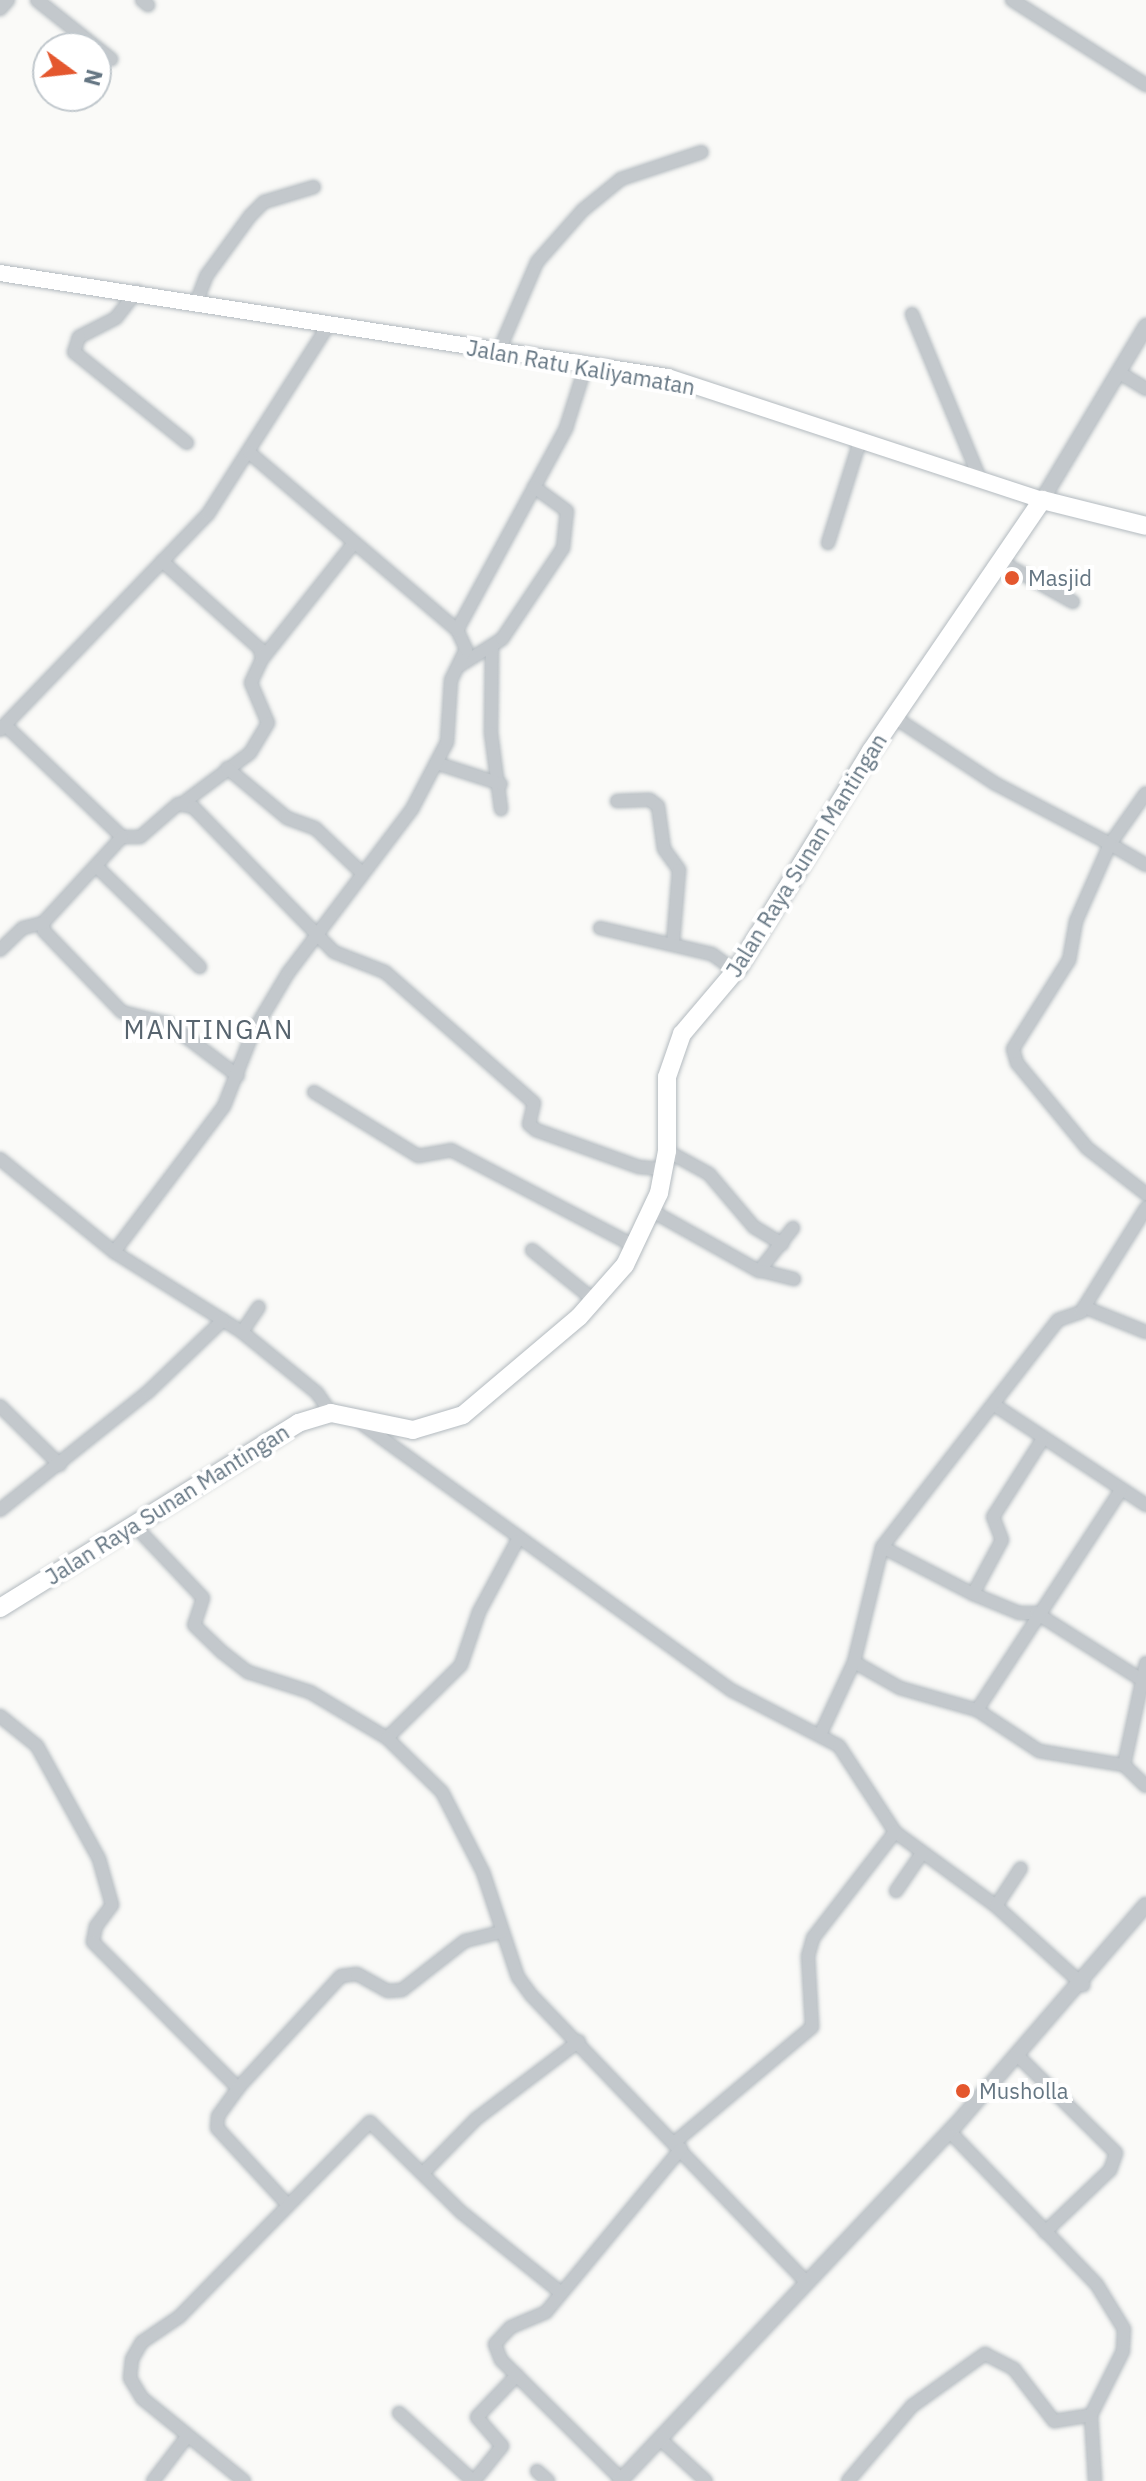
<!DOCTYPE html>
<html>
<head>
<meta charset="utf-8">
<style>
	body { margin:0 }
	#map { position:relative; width:1146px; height:2481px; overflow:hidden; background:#fafaf8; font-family:"IBM Plex Sans",sans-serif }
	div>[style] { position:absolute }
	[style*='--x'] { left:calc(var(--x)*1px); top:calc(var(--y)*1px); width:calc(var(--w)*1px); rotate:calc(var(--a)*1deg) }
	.roads { filter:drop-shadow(0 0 2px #b3babf) drop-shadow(0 0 2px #b3babf) }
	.minor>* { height:12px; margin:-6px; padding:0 6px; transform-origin:6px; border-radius:6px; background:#c3c8cc }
	.tertiary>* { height:14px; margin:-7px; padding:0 7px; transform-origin:7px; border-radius:7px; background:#c3c8cc }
	.secondary>* { height:16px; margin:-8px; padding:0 8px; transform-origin:8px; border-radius:8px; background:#fff }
	.primary>* { height:18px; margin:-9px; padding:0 9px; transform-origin:9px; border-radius:9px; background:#fff }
	.dots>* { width:22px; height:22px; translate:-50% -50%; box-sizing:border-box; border:4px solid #fff; border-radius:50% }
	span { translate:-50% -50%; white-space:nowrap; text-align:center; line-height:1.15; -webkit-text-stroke:8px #fff; paint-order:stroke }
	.street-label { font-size:22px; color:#657683 }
	.poi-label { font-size:22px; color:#657683 }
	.left { translate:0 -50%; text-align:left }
	.quarter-label { font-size:26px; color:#57646e; letter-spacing:2px }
	.north { position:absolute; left:32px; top:32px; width:80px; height:80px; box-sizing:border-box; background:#fff; border:2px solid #c1c8cd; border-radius:50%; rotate:105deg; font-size:22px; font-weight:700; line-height:32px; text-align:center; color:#657683 }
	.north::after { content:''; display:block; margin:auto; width:28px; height:36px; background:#e4572e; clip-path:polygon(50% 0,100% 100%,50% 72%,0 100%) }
</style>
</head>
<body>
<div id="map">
	<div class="roads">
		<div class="minor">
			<div style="--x:37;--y:0;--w:95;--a:38.6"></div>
			<div style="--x:142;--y:0;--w:8;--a:40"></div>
			<div style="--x:1012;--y:0;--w:159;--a:32.4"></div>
			<div style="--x:0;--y:9;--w:12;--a:-48"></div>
			<div style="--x:137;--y:291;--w:34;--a:128"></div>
			<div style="--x:116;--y:318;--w:42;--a:152.8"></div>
			<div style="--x:79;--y:337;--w:16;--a:108"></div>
			<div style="--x:74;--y:352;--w:145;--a:38.8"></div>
			<div style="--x:196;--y:303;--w:30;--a:-69"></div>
			<div style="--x:207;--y:275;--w:73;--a:-53.9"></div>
			<div style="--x:250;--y:216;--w:20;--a:-45"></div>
			<div style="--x:264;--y:202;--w:52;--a:-16.7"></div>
			<div style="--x:912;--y:314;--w:181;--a:67.6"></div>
			<div style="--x:498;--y:353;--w:99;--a:-66.8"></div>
			<div style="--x:537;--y:262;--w:69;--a:-48.5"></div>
			<div style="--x:583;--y:210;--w:49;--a:-39.2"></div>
			<div style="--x:621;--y:179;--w:85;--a:-18.4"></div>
			<div style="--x:1118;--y:372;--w:33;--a:31"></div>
			<div style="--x:828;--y:543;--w:110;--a:-72.6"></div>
			<div style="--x:162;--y:561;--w:132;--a:41.9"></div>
			<div style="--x:260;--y:649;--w:10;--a:79"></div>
			<div style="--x:262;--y:659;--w:26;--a:115"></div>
			<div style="--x:251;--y:683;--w:43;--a:67"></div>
			<div style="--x:268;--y:723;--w:35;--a:121"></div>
			<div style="--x:250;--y:753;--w:84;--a:143.3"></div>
			<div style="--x:1003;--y:563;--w:80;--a:29.1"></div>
			<div style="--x:457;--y:630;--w:230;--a:-61.6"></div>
			<div style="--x:566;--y:428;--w:66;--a:-72.4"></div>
			<div style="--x:492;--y:648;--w:85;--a:90.7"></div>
			<div style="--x:491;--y:733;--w:77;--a:82.5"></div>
			<div style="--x:262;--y:659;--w:147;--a:-51.6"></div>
			<div style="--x:459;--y:666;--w:51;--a:-32.1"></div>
			<div style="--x:502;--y:639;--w:110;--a:-56.2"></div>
			<div style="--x:563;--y:548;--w:37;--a:-84"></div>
			<div style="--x:567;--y:511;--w:41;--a:-144"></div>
			<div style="--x:894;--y:717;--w:120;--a:33.4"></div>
			<div style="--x:994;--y:783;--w:131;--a:27.7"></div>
			<div style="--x:1110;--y:844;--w:62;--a:-54.8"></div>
			<div style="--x:5;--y:725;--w:162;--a:43.7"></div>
			<div style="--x:122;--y:837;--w:18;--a:0"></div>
			<div style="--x:140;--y:837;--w:50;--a:-41"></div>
			<div style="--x:178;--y:804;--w:15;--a:11"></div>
			<div style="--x:193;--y:807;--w:202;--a:45.8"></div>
			<div style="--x:334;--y:952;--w:55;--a:21.4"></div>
			<div style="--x:385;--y:972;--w:198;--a:41.3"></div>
			<div style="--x:534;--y:1103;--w:22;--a:103"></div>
			<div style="--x:529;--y:1124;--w:9;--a:41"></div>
			<div style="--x:536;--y:1130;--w:109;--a:19.8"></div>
			<div style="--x:639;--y:1167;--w:25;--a:5"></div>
			<div style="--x:0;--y:730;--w:300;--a:-46.1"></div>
			<div style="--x:208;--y:514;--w:225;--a:-57.5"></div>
			<div style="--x:436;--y:763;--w:68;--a:17.9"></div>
			<div style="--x:227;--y:768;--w:78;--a:39.8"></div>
			<div style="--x:287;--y:818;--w:30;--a:20"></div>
			<div style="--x:315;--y:828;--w:66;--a:43.8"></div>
			<div style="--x:617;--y:801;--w:33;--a:-2"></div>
			<div style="--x:650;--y:800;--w:10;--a:37"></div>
			<div style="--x:658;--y:806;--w:43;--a:82.1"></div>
			<div style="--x:664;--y:849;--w:26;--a:54"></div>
			<div style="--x:679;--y:870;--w:73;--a:94.7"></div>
			<div style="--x:122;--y:837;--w:117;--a:132.6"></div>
			<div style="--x:43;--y:923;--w:8;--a:83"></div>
			<div style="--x:44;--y:931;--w:112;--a:46.1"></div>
			<div style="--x:122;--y:1012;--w:49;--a:14.3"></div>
			<div style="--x:169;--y:1024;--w:86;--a:37"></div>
			<div style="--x:1146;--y:865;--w:42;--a:-149.7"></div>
			<div style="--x:1110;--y:844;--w:84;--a:113.8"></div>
			<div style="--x:1076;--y:921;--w:40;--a:100"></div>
			<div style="--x:1069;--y:960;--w:105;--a:122.2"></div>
			<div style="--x:1013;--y:1049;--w:15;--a:74"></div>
			<div style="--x:1017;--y:1063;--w:110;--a:50.5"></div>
			<div style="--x:1087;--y:1148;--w:75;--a:37.9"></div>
			<div style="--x:96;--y:866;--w:145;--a:44.2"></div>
			<div style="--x:600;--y:928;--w:115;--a:13.1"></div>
			<div style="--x:712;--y:954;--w:29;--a:36"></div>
			<div style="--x:0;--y:950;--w:32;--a:-44"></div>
			<div style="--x:23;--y:928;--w:21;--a:-14"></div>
			<div style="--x:314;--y:1092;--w:122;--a:31.6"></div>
			<div style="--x:418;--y:1156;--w:34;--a:-10"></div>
			<div style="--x:451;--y:1150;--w:208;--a:27.6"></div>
			<div style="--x:667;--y:1151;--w:48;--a:28.7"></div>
			<div style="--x:709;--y:1174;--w:70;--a:49.7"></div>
			<div style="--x:754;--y:1227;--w:33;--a:31"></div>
			<div style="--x:0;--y:1159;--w:147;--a:39.2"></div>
			<div style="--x:114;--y:1252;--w:151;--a:32"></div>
			<div style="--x:242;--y:1332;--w:97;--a:39.1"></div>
			<div style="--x:317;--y:1393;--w:24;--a:55"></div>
			<div style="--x:652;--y:1211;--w:123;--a:29.3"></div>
			<div style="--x:759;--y:1271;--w:55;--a:-51.7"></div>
			<div style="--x:532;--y:1250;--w:80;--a:38.9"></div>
			<div style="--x:114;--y:1252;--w:183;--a:-53"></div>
			<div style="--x:224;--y:1106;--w:79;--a:-68.6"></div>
			<div style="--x:253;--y:1032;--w:69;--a:-59.3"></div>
			<div style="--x:288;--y:973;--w:206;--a:-52.9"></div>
			<div style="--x:412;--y:809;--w:76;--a:-62.4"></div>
			<div style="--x:447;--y:742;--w:62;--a:-86.3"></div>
			<div style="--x:451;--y:680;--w:34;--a:-64"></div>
			<div style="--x:466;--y:649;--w:21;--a:-115"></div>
			<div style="--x:457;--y:630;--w:271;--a:-139.5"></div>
			<div style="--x:762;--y:1271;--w:33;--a:14"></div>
			<div style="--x:1084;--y:1307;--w:67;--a:22"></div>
			<div style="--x:242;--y:1332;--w:30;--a:-56"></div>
			<div style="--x:0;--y:1406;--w:84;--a:44.5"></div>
			<div style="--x:996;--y:1406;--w:180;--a:33.4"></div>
			<div style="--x:358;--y:1421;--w:462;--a:35.8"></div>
			<div style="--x:733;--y:1691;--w:119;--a:27.4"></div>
			<div style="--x:839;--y:1746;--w:103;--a:56.9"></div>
			<div style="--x:895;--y:1832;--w:125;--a:36.2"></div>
			<div style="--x:996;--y:1906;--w:118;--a:42.2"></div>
			<div style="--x:0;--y:1510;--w:189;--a:-38.6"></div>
			<div style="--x:148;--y:1392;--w:104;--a:-43.8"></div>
			<div style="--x:134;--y:1525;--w:100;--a:46.6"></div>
			<div style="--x:203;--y:1598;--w:28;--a:108"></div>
			<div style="--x:194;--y:1625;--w:39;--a:44"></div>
			<div style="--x:222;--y:1652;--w:33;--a:38"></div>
			<div style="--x:248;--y:1672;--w:65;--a:17.9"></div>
			<div style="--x:310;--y:1692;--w:90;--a:30.9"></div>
			<div style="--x:517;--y:1541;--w:81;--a:118.2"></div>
			<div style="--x:479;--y:1612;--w:56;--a:108.8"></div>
			<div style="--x:461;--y:1665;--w:104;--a:135.4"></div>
			<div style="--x:387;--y:1738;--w:77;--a:44.5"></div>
			<div style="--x:442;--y:1792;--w:90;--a:62.9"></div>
			<div style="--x:483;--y:1872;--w:111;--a:71.6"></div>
			<div style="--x:518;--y:1977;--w:22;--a:54"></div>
			<div style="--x:531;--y:1995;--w:399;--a:46.2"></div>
			<div style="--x:882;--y:1547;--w:102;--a:27.3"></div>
			<div style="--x:973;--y:1594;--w:50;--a:22.4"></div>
			<div style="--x:1019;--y:1613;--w:17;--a:0"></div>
			<div style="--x:1036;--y:1613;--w:125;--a:32.3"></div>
			<div style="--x:973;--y:1594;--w:61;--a:-61.8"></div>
			<div style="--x:1002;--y:1540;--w:25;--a:-111"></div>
			<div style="--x:993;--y:1517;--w:91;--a:-57.5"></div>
			<div style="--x:854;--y:1662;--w:53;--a:29.5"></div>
			<div style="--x:900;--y:1688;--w:80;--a:15.9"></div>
			<div style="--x:977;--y:1710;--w:74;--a:33.5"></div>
			<div style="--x:1039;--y:1751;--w:86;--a:9.4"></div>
			<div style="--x:1146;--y:1663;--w:104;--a:102.2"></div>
			<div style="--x:1124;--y:1765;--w:30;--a:44"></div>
			<div style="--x:977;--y:1710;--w:263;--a:-56.8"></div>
			<div style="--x:0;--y:1716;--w:48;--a:39"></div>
			<div style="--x:37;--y:1746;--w:129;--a:61.2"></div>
			<div style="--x:99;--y:1859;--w:48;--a:74.2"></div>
			<div style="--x:112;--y:1905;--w:26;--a:127"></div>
			<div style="--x:96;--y:1926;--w:16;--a:101"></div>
			<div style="--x:93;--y:1942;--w:206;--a:45.2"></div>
			<div style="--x:820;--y:1735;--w:81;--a:-65"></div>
			<div style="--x:854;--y:1662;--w:118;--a:-76.3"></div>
			<div style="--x:882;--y:1547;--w:287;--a:-52.2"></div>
			<div style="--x:1058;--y:1320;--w:24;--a:-19"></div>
			<div style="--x:1081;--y:1312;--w:123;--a:-58"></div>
			<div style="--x:896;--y:1891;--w:46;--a:-55.6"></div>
			<div style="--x:996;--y:1906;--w:45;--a:-56.7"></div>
			<div style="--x:1018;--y:2056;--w:138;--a:44.7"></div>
			<div style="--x:1116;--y:2153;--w:18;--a:109"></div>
			<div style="--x:1110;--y:2170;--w:90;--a:136.4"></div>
			<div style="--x:950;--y:2132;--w:212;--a:46.1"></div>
			<div style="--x:1097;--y:2285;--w:52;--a:58.5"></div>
			<div style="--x:1124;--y:2329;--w:22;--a:93"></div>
			<div style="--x:1123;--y:2351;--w:72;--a:116.6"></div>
			<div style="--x:1091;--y:2415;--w:66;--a:86.5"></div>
			<div style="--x:675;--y:2142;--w:179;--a:-40"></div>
			<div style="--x:812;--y:2027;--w:71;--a:-93.2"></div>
			<div style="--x:808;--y:1956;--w:19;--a:-74"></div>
			<div style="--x:813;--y:1938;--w:134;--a:-52.3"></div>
			<div style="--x:423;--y:2173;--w:76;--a:-45.5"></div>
			<div style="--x:476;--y:2119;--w:129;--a:-37.1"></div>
			<div style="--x:287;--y:2204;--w:103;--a:-132.6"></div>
			<div style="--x:217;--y:2128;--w:12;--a:-85"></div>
			<div style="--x:218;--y:2116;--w:34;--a:-54"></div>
			<div style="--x:238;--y:2088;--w:152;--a:-47.4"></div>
			<div style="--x:341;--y:1976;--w:16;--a:-7"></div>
			<div style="--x:357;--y:1974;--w:35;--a:29"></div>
			<div style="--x:388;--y:1991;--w:14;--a:-4"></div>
			<div style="--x:402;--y:1990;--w:80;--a:-37.9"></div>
			<div style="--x:465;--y:1941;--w:37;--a:-14"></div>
			<div style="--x:399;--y:2413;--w:100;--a:42.6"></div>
			<div style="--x:660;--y:2439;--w:62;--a:42.4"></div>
			<div style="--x:537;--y:2471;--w:15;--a:42"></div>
			<div style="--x:621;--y:2479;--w:169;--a:-135.2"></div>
			<div style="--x:501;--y:2360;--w:17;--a:-111"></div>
			<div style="--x:495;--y:2344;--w:23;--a:-47"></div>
			<div style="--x:511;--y:2327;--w:38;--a:-23"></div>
			<div style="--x:546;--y:2312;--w:212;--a:-50.4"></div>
			<div style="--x:153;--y:2481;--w:54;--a:-52.5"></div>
			<div style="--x:244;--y:2481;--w:132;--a:-140.9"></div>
			<div style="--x:142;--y:2398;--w:23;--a:-121"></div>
			<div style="--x:130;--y:2378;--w:19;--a:-84"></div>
			<div style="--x:132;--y:2359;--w:20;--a:-60"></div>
			<div style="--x:142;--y:2342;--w:45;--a:-34"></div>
			<div style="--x:179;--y:2317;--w:273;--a:-45.6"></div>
			<div style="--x:370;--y:2122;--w:128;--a:44.7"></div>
			<div style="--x:461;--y:2212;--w:127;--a:38.9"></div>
			<div style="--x:474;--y:2481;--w:45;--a:-51.3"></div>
			<div style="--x:502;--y:2446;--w:38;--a:-131"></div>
			<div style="--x:477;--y:2417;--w:58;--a:-46.4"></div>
			<div style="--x:848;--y:2481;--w:99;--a:-49.5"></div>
			<div style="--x:912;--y:2406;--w:90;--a:-35.5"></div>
			<div style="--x:985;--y:2354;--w:33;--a:27"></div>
			<div style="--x:1014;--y:2369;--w:66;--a:52.4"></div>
			<div style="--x:1054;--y:2421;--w:37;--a:-9"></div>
		</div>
		<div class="tertiary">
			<div style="--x:1042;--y:500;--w:203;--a:-59.1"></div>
			<div style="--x:620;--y:2481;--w:488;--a:-46.7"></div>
			<div style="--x:955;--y:2126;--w:292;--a:-49.2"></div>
		</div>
		<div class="secondary">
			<div style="--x:0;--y:273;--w:676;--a:8.85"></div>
			<div style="--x:668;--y:377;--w:394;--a:18.2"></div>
		</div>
		<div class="primary">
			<div style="--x:0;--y:1608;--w:351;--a:-31.8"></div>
			<div style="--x:298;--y:1423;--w:34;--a:-17"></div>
			<div style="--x:331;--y:1413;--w:84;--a:11.7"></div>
			<div style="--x:413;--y:1430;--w:52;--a:-16.7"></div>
			<div style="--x:463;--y:1415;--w:152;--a:-40.2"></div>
			<div style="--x:579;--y:1317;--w:69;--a:-48.5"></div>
			<div style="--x:625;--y:1265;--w:80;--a:-64.7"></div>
			<div style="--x:659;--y:1193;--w:43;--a:-79.2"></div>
			<div style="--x:667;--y:1151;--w:74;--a:-90"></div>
			<div style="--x:667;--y:1077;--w:46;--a:-70.8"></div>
			<div style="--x:682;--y:1034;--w:87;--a:-49.7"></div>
			<div style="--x:738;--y:968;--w:255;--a:-58.5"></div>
			<div style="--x:871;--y:751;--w:304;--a:-55.7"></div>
			<div style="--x:1042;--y:500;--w:107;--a:14"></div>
		</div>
	</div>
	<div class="dots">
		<div style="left:1012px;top:578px;background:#e4572e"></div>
		<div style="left:963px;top:2091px;background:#e4572e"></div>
	</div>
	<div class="street-label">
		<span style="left:581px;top:367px;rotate:10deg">Jalan Ratu Kaliyamatan</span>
		<span style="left:806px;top:855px;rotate:-58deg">Jalan Raya Sunan Mantingan</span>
		<span style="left:167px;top:1504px;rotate:-32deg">Jalan Raya Sunan Mantingan</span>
	</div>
	<div class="poi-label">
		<span class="left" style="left:1028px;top:578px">Masjid</span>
		<span class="left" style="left:979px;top:2091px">Musholla</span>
	</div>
	<div class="quarter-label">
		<span style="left:209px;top:1030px">MANTINGAN</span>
	</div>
	<div class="north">N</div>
</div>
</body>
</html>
